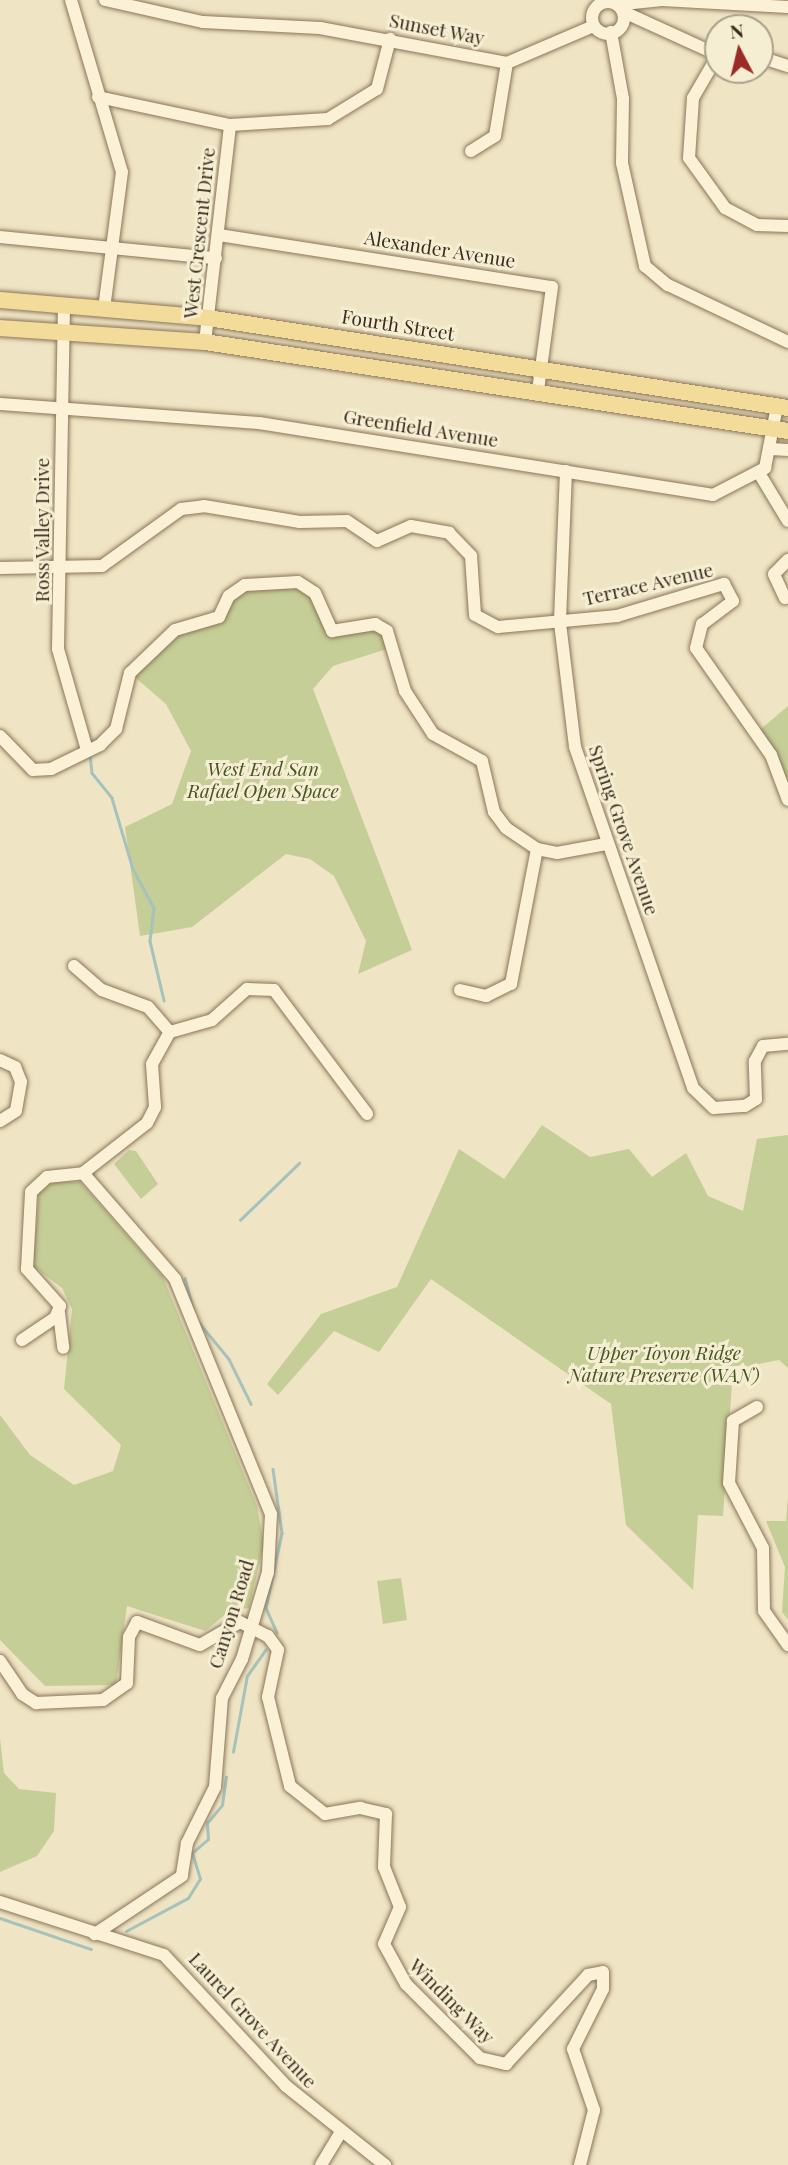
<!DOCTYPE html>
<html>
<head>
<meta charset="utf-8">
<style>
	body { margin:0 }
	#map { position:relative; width:788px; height:2165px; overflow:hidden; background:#efe4c3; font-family:"Playfair Display",serif }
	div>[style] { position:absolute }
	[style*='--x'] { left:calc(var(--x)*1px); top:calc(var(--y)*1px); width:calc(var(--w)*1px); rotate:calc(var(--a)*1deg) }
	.green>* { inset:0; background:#c5ce96 }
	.stream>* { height:2.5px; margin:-1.25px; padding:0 1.25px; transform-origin:1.25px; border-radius:1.25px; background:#a5c2bb }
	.roads { filter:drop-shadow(0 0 2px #8a7559) drop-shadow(0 0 2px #8a7559) }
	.minor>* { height:12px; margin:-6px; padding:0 6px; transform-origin:6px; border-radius:6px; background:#faf1d6 }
	.minor>.ring { margin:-6px; padding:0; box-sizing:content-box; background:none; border:12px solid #faf1d6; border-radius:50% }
	.major>* { height:16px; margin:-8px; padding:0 8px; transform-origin:8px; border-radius:8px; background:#f3db99 }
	span { translate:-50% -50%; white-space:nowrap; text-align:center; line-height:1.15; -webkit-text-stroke:6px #f6eed2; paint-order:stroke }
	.street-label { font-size:19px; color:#392c1e }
	.park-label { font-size:19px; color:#475624; font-style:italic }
	.north { position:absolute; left:704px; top:14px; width:70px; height:70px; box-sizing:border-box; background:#f6eed2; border:2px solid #aaa08a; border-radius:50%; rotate:353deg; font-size:19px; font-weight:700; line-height:28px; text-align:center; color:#392c1e }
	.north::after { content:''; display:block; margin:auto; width:24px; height:32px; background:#9b2b27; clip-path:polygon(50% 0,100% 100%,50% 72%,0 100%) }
</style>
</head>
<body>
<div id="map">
	<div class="green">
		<div style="clip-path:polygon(309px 587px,327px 627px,382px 625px,387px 649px,333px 666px,313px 689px,412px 950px,358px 974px,366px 941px,334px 876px,310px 859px,286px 854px,192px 927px,140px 936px,125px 827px,172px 804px,191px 751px,166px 704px,130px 673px,183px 626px,213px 621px,236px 589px)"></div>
		<div style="clip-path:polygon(788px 706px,788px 800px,755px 734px)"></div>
		<div style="clip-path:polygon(542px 1125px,590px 1157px,629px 1149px,652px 1177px,686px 1153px,708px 1196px,743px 1211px,757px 1139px,788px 1135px,788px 1368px,779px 1360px,733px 1369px,723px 1516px,698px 1515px,693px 1590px,626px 1525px,611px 1404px,431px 1279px,379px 1352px,334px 1331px,278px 1395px,267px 1384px,321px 1314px,397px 1287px,459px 1149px,504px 1179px)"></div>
		<div style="clip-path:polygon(129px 1150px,136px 1151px,158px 1184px,141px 1199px,114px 1164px)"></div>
		<div style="clip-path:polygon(56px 1181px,80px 1182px,163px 1277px,257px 1506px,264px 1544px,249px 1608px,231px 1610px,205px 1631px,127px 1606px,116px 1685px,45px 1686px,0 1640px,0 1415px,30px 1455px,74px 1485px,113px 1471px,121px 1445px,64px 1389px,72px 1309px,62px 1288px,33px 1266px,39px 1192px)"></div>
		<div style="clip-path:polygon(788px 1496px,788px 1620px,782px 1612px,785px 1567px,766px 1521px,786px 1521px)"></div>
		<div style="clip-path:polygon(401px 1578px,407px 1620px,383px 1624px,377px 1581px)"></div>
		<div style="clip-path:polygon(0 1738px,4px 1773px,19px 1789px,56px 1793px,54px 1831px,37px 1856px,0 1872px)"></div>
	</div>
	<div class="stream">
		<div style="--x:90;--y:754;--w:19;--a:84"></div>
		<div style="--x:92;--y:773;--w:32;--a:51"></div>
		<div style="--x:112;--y:798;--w:74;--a:73.5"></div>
		<div style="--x:133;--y:869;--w:44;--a:61.7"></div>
		<div style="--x:154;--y:908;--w:33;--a:97"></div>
		<div style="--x:150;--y:941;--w:61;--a:76.7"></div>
		<div style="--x:240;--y:1220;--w:82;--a:-44"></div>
		<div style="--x:185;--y:1278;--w:35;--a:75"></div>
		<div style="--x:197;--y:1320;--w:50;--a:50.6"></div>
		<div style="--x:229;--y:1359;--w:50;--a:63.9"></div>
		<div style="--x:273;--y:1469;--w:65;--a:82"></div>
		<div style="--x:282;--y:1533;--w:77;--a:102"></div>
		<div style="--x:266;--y:1608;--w:27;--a:66"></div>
		<div style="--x:233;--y:1752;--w:77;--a:-79.6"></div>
		<div style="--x:247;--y:1676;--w:32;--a:-55"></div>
		<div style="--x:0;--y:1918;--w:96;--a:18.8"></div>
		<div style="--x:126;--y:1931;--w:70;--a:-28"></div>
		<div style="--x:188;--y:1898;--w:22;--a:-58"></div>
		<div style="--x:200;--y:1879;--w:27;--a:-107"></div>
		<div style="--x:192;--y:1853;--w:21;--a:-41"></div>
		<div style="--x:208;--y:1839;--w:16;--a:-94"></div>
		<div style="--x:207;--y:1823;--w:23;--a:-50"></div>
		<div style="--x:222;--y:1805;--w:28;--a:-82"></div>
	</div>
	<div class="roads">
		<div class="minor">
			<div style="--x:71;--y:0;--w:179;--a:73.5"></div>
			<div style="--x:122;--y:172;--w:138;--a:97.5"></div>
			<div style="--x:105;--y:0;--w:100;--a:12.7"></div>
			<div style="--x:203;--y:22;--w:117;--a:2.9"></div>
			<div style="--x:320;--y:28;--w:190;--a:10.6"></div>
			<div style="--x:507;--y:63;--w:89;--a:-23.1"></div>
			<div class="ring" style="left:592px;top:2px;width:20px;height:20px"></div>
			<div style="--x:624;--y:4;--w:38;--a:-6"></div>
			<div style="--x:662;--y:0;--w:126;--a:3.2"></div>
			<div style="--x:626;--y:13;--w:101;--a:24.5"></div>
			<div style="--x:611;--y:32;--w:68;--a:79.8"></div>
			<div style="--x:623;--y:99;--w:64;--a:90.9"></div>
			<div style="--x:622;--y:163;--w:106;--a:77.4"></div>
			<div style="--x:645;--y:266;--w:30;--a:40"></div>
			<div style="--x:668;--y:285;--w:133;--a:25.4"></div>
			<div style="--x:718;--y:55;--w:50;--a:120.2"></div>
			<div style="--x:693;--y:98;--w:60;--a:93.8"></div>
			<div style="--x:689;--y:158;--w:62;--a:54.2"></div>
			<div style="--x:725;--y:208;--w:36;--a:28"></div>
			<div style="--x:757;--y:225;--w:31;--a:2"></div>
			<div style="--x:760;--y:57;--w:29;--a:18"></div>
			<div style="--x:98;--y:97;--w:135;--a:12"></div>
			<div style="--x:230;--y:125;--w:98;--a:-3.5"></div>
			<div style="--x:328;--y:119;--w:57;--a:-31.5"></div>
			<div style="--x:377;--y:89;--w:52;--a:-75.4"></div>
			<div style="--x:471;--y:151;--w:28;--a:-32"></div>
			<div style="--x:495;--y:136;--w:74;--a:-80.7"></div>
			<div style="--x:219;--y:235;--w:337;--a:8.9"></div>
			<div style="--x:552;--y:287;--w:105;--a:97.7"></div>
			<div style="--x:0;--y:237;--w:217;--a:5.6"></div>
			<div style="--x:64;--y:305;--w:344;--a:91"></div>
			<div style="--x:58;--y:649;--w:105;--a:74"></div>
			<div style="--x:205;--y:342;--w:218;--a:-83.4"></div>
			<div style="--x:0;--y:404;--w:260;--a:4.2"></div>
			<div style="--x:259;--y:423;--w:460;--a:9"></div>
			<div style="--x:713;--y:495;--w:59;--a:-27.4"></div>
			<div style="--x:765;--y:468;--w:63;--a:-79"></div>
			<div style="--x:771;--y:449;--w:17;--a:3"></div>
			<div style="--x:566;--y:471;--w:152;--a:92.3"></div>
			<div style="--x:560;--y:623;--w:125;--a:83.1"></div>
			<div style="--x:575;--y:747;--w:361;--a:70.9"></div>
			<div style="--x:693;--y:1088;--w:29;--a:44"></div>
			<div style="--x:714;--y:1108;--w:31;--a:-4"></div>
			<div style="--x:745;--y:1106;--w:13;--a:-32"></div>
			<div style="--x:756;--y:1099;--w:38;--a:-92"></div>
			<div style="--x:755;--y:1061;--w:17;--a:-62"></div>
			<div style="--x:763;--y:1046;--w:25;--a:-5"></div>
			<div style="--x:759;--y:473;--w:56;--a:58.9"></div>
			<div style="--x:0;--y:568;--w:102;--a:-1.1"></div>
			<div style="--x:102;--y:566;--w:97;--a:-35.8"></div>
			<div style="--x:181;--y:509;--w:23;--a:-7"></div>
			<div style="--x:204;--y:506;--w:97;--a:9.5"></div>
			<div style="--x:300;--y:522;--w:47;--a:-1.2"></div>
			<div style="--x:347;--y:521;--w:36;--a:34"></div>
			<div style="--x:377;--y:541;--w:37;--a:-24"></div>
			<div style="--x:411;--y:526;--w:39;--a:10"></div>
			<div style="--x:449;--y:533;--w:32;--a:46"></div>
			<div style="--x:471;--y:556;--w:59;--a:86.1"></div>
			<div style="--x:475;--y:615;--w:26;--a:28"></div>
			<div style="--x:498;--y:627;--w:120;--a:-5.3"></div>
			<div style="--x:617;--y:616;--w:112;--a:-16.7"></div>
			<div style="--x:724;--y:584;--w:19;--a:62"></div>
			<div style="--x:733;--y:601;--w:39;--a:143"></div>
			<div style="--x:702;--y:624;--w:25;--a:104"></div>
			<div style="--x:696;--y:648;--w:131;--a:55"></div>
			<div style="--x:771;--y:755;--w:48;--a:69.3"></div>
			<div style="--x:785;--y:598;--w:26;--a:-115"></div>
			<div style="--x:774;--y:574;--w:20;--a:-45"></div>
			<div style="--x:0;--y:736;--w:47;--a:45.9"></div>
			<div style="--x:33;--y:770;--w:18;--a:-3"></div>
			<div style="--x:51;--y:769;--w:55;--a:-26.1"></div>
			<div style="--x:100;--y:745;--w:23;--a:-45"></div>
			<div style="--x:116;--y:729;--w:58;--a:-76"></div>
			<div style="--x:130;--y:673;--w:62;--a:-43.7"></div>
			<div style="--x:175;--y:630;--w:46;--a:-16.5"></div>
			<div style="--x:219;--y:617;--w:23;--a:-65"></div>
			<div style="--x:229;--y:596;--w:19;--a:-35"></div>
			<div style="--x:245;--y:585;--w:53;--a:-3.2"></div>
			<div style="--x:298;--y:582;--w:20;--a:33"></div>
			<div style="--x:315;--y:593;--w:42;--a:65.9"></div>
			<div style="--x:332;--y:631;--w:44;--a:-9.2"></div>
			<div style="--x:375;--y:624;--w:14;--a:30"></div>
			<div style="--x:387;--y:631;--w:63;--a:73.3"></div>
			<div style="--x:405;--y:691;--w:51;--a:56.9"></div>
			<div style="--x:433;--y:734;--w:56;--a:28.9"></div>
			<div style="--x:482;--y:761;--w:52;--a:76.8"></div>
			<div style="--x:494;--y:812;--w:20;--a:53"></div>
			<div style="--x:506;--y:828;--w:37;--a:34"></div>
			<div style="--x:537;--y:849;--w:20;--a:11"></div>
			<div style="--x:557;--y:853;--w:50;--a:-10.4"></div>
			<div style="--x:74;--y:966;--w:37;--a:41"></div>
			<div style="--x:102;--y:990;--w:49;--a:20.3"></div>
			<div style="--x:148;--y:1007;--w:33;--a:49"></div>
			<div style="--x:460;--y:990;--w:27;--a:13"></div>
			<div style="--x:486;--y:996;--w:28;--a:-26"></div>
			<div style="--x:511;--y:984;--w:137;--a:-79.1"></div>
			<div style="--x:0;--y:1060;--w:17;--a:25"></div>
			<div style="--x:15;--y:1067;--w:16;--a:68"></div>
			<div style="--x:21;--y:1082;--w:29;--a:100"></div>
			<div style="--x:16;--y:1111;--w:19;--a:148"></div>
			<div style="--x:83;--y:1173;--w:140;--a:49"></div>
			<div style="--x:175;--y:1279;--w:254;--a:67.8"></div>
			<div style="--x:271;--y:1514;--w:58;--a:93"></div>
			<div style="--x:268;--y:1572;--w:91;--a:106.6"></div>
			<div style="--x:242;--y:1659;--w:44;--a:117.1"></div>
			<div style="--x:222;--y:1698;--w:89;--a:94.5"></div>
			<div style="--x:215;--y:1787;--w:63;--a:116.6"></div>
			<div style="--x:187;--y:1843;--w:33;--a:99"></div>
			<div style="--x:182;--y:1876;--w:105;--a:146.3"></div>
			<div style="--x:59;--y:1313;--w:35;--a:83"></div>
			<div style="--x:22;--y:1340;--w:40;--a:-34"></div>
			<div style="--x:55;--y:1318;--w:13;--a:-67"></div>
			<div style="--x:60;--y:1306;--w:50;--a:-131.7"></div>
			<div style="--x:27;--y:1269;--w:77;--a:-87"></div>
			<div style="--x:31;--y:1192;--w:22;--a:-43"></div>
			<div style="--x:47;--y:1177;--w:36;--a:-6"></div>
			<div style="--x:83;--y:1173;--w:81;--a:-38"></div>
			<div style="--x:147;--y:1123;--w:18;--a:-63"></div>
			<div style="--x:155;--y:1107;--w:43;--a:-94"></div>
			<div style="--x:152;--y:1064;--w:37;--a:-61"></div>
			<div style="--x:170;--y:1032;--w:44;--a:-15.9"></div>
			<div style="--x:212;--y:1020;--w:47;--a:-41.5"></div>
			<div style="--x:247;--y:989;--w:27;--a:2"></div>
			<div style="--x:274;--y:990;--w:155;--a:53.1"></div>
			<div style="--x:757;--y:1407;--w:28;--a:150"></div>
			<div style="--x:733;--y:1421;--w:62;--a:93.7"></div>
			<div style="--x:729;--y:1483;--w:73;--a:62.4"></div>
			<div style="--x:763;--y:1548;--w:63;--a:89.1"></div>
			<div style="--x:764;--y:1611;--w:42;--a:54.8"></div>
			<div style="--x:0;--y:1661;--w:40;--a:56"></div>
			<div style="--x:22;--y:1694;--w:17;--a:33"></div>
			<div style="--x:36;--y:1703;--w:67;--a:-2.6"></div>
			<div style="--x:103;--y:1700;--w:29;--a:-35"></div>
			<div style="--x:127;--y:1683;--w:46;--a:-87.5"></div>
			<div style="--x:129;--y:1637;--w:17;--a:-62"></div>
			<div style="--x:137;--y:1622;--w:67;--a:20.1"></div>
			<div style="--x:200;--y:1645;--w:46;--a:-29.9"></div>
			<div style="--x:240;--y:1622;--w:31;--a:27"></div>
			<div style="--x:268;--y:1636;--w:17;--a:54"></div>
			<div style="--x:278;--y:1650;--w:48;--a:102"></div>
			<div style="--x:268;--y:1697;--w:92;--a:76.1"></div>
			<div style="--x:290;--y:1786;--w:45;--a:38.7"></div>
			<div style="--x:325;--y:1814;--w:36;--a:-10"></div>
			<div style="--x:360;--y:1808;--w:27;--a:13"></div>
			<div style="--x:386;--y:1814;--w:53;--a:92.2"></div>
			<div style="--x:384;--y:1867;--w:43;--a:68.2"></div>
			<div style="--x:400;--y:1907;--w:40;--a:113.4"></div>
			<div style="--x:384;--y:1944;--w:46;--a:61.2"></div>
			<div style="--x:406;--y:1984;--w:105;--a:45"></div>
			<div style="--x:480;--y:2058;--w:27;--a:13"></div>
			<div style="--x:506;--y:2064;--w:121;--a:-47.3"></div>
			<div style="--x:588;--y:1975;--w:15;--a:-11"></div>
			<div style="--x:603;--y:1972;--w:17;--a:90"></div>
			<div style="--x:603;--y:1989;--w:67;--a:116.6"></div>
			<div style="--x:573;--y:2049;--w:65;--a:71"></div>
			<div style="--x:594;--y:2110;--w:57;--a:104.3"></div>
			<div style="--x:0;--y:1902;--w:172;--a:17.9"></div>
			<div style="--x:164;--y:1955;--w:179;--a:47"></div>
			<div style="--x:286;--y:2086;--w:127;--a:38.6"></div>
			<div style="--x:321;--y:2165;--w:39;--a:-59"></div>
		</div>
		<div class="major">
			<div style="--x:0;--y:300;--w:209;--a:4.9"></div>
			<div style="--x:208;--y:318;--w:587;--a:8.82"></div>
			<div style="--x:0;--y:328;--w:205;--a:3.9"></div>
			<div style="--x:205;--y:342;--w:590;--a:8.68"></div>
		</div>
	</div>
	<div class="street-label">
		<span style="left:437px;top:29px;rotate:11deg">Sunset Way</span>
		<span style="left:199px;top:233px;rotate:-84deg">West Crescent Drive</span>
		<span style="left:440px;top:249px;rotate:9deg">Alexander Avenue</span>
		<span style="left:398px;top:325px;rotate:9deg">Fourth Street</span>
		<span style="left:421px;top:428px;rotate:9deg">Greenfield Avenue</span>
		<span style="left:42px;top:530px;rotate:-90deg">Ross Valley Drive</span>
		<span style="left:648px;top:584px;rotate:-13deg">Terrace Avenue</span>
		<span style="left:624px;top:830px;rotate:71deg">Spring Grove Avenue</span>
		<span style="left:231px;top:1614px;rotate:-73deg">Canyon Road</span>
		<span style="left:452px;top:2001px;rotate:45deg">Winding Way</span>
		<span style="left:253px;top:2020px;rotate:47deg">Laurel Grove Avenue</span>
	</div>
	<div class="park-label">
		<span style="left:263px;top:780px">West End San<br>Rafael Open Space</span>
		<span style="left:664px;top:1364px">Upper Toyon Ridge<br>Nature Preserve (WAN)</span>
	</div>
	<div class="north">N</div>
</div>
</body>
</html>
